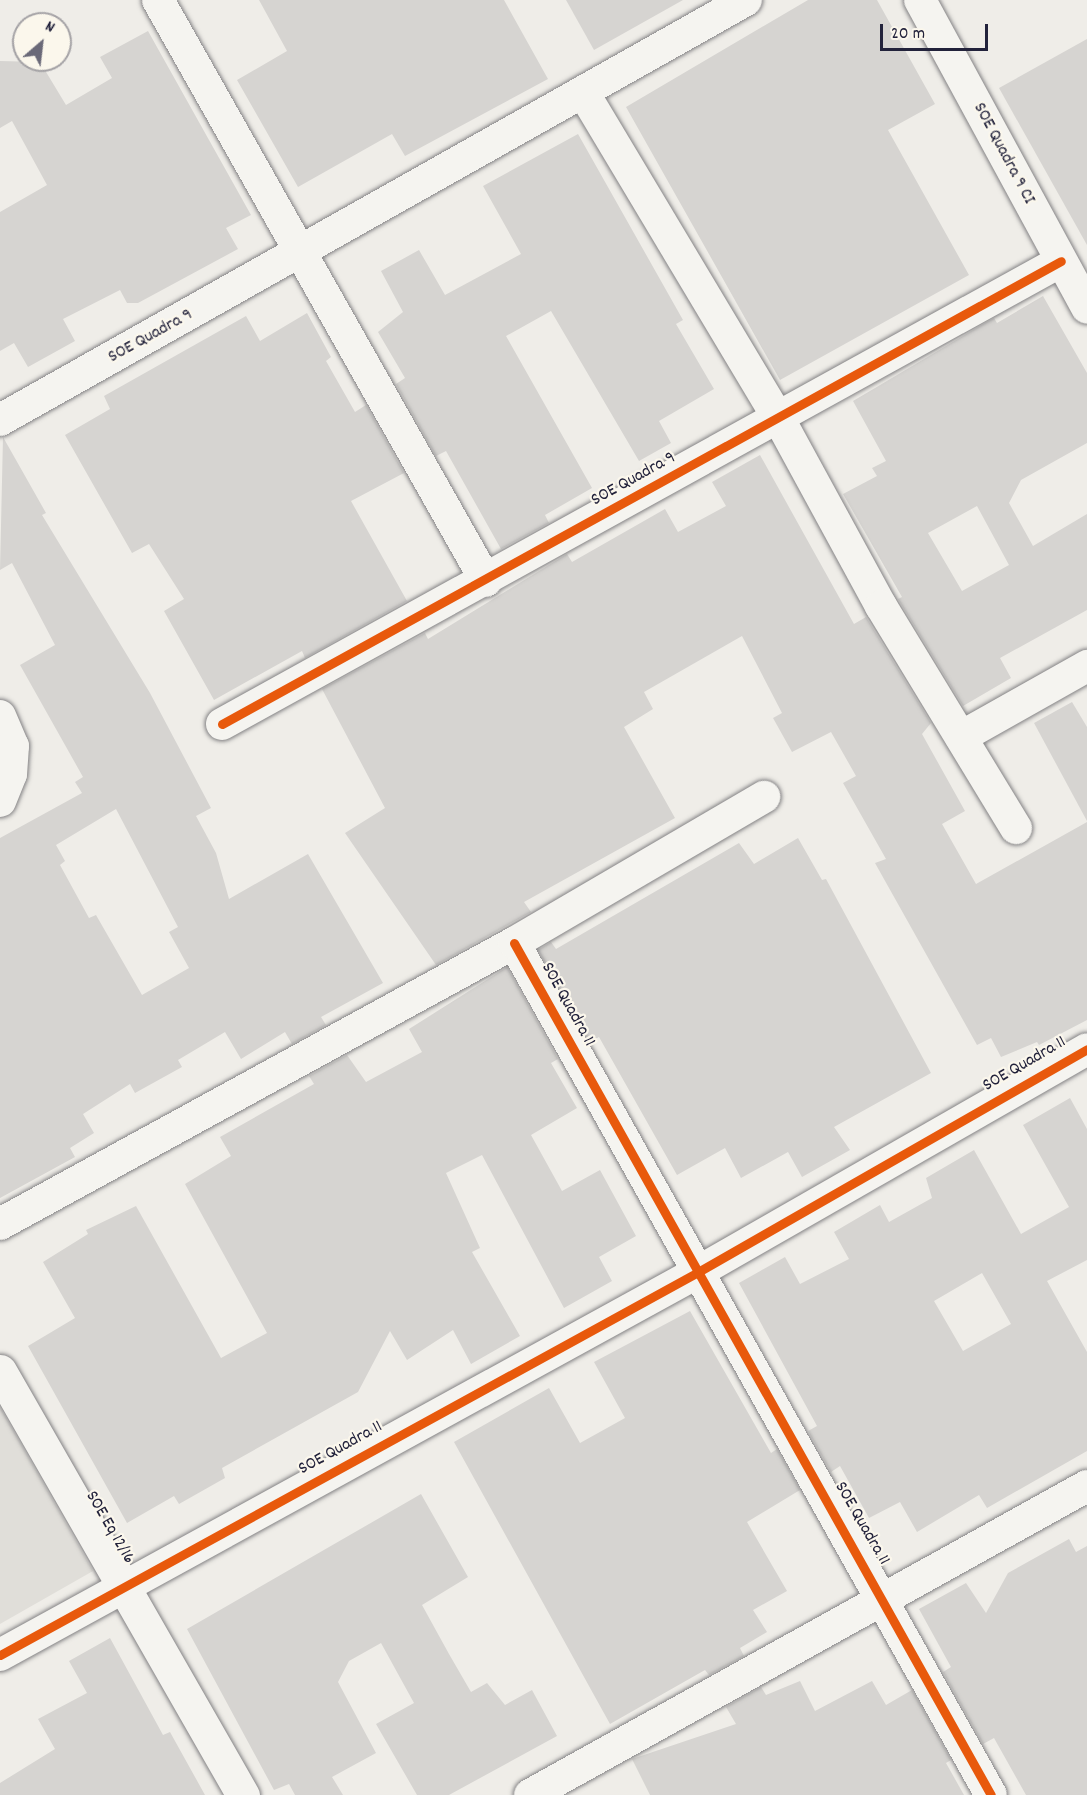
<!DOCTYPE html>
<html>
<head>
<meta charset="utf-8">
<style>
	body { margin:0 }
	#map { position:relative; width:1087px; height:1795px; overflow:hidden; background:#efede8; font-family:Dekko,sans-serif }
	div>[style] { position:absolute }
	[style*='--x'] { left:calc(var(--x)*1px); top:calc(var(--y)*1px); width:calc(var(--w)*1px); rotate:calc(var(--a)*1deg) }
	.green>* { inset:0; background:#e0ded9 }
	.building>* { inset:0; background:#d6d4d1 }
	.roads { filter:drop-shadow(0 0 2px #838284) drop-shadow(0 0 2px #838284) }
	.minor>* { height:32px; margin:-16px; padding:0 16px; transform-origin:16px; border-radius:16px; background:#f5f4f0 }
	.tertiary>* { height:33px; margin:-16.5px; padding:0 16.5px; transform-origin:16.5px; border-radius:16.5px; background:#f5f4f0 }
	.cycleway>* { height:9px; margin:-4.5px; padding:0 4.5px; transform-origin:4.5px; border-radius:4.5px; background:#e8590c }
	span { translate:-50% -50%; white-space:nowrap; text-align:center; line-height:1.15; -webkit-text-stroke:4.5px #fbf7ec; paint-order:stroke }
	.street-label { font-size:18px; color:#22223b }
	.north { position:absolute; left:12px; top:12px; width:60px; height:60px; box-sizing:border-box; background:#fbf7ec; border:2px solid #a4a2a5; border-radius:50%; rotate:28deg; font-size:16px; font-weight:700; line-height:24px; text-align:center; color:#22223b }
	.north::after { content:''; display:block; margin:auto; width:21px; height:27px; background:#6a6978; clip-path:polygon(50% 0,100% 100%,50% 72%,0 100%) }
	.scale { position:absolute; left:880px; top:24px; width:108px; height:27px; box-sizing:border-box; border:3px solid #22223b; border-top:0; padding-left:8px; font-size:18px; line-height:21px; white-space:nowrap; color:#22223b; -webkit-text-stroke:4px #fbf7ec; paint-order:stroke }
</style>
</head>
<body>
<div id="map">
	<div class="green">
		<div style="clip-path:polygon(0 1407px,93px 1571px,0 1624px)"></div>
	</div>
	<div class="building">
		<div style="clip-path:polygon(259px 0,504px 0,548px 79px,405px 156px,392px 134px,298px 187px,237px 80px,287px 51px)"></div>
		<div style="clip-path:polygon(566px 0,683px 0,594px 50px)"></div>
		<div style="clip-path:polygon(808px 0,877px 0,935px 104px,888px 130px,969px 275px,780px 380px,626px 107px)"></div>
		<div style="clip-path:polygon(148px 31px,251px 215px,226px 228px,238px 249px,138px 303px,127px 303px,120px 290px,63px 319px,75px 341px,28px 367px,14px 343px,0 351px,0 212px,47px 185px,12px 121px,0 128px,0 61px,40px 62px,66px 105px,112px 78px,100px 57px)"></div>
		<div style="clip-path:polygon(1087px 39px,1087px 245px,999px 88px)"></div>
		<div style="clip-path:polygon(578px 134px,683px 320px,676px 324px,714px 389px,659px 421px,671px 443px,639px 461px,551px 311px,506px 336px,592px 488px,545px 515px,549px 523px,501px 549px,446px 451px,436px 456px,396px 384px,405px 378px,378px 332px,403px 312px,381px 271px,419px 250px,445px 295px,521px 254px,483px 186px)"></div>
		<div style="clip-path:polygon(evenodd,1043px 296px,1087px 373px,1087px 443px,1021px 480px,1009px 503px,1033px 546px,1087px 514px,1087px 610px,1000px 658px,1011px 678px,963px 706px,898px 599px,902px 597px,843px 494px,877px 476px,872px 468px,886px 461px,853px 401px,985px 323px,994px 318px,997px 323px,1043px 296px,977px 506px,1009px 565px,962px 591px,928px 533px,977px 506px)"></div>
		<div style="clip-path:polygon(307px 313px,331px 357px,326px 361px,355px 412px,366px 405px,404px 473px,351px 501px,407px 601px,305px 658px,302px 651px,214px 700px,164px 611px,184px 599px,149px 544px,132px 553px,65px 435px,110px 409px,104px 396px,246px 316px,260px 341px)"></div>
		<div style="clip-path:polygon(evenodd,3px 437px,46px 513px,42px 515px,150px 693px,211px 808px,196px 816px,216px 853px,229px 899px,308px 854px,383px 983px,321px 1017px,326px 1025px,292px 1044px,285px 1032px,241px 1059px,225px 1032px,178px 1060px,182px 1067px,135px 1093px,130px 1084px,83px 1114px,94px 1133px,70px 1148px,75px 1157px,0 1198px,0 838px,82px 793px,75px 782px,83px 777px,20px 665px,55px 645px,12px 563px,0 570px,3px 437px,116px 809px,178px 927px,169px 932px,189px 968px,142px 995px,96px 915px,89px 918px,60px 865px,65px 861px,56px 845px,116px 809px)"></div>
		<div style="clip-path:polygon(760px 455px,854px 624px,866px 617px,931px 723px,922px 734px,965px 811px,942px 824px,976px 884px,1087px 822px,1087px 1020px,1039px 1045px,1037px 1042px,1001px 1057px,991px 1038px,977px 1045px,875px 863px,886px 859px,843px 783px,856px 776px,831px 732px,792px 752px,773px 718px,782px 713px,742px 636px,644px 692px,653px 709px,624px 727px,675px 818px,524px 902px,531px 912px,436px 965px,345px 833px,385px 808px,322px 689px,425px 633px,428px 639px,567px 554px,572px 562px,665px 509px,678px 532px,726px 506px,712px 482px)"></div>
		<div style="clip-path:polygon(1072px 702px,1087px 727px,1087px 821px,1034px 723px)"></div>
		<div style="clip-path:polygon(798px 838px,822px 880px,826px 879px,931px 1073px,834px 1127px,850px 1150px,802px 1177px,788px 1152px,741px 1178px,725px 1148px,677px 1175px,599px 1037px,590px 1042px,538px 950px,551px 942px,556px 949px,739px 843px,754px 864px)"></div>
		<div style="clip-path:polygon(507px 967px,558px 1059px,551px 1063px,577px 1108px,531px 1135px,562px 1191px,600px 1170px,636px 1236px,599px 1257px,612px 1281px,564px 1308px,482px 1155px,446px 1173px,480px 1248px,472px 1252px,520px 1336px,471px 1364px,453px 1330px,407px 1360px,390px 1331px,358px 1392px,222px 1468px,225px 1478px,179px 1504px,174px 1496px,127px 1523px,28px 1346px,75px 1318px,43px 1262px,88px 1234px,86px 1230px,136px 1206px,221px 1358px,267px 1333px,185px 1184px,231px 1156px,220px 1137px,314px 1084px,309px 1076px,347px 1055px,366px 1082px,422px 1052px,409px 1029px)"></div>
		<div style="clip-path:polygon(evenodd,1070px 1098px,1087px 1129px,1087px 1260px,1047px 1281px,1087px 1352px,1087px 1451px,987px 1508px,979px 1495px,917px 1532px,900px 1502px,869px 1518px,840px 1466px,831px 1472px,808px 1431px,817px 1426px,739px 1283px,785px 1257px,800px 1284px,849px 1259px,834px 1232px,880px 1205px,889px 1222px,932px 1198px,926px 1178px,974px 1150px,1021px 1234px,1069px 1207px,1023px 1125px,1070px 1098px,982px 1273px,1011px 1324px,963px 1351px,934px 1301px,982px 1273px)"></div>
		<div style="clip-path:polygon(690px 1311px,771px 1453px,777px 1449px,800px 1490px,747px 1522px,787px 1591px,753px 1610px,767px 1632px,740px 1648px,744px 1656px,709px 1675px,705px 1670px,610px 1724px,454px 1442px,549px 1388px,580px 1443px,625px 1418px,594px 1362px)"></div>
		<div style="clip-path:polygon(421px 1494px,468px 1577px,422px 1605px,449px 1654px,471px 1692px,487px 1683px,505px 1705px,532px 1690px,557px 1736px,449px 1795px,417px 1795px,376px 1724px,414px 1703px,381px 1643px,349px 1661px,338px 1682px,376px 1753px,332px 1777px,343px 1795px,295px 1795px,289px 1784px,274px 1790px,187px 1629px)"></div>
		<div style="clip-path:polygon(1069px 1539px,1076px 1552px,1087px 1546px,1087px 1795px,1026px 1795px,994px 1738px,983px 1744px,943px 1672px,951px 1667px,919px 1609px,966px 1583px,986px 1613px,1008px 1573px)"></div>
		<div style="clip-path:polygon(110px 1638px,163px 1735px,170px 1732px,205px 1795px,0 1795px,0 1783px,55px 1749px,38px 1719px,87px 1693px,69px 1661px)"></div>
		<div style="clip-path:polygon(800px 1681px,815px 1711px,872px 1681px,886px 1705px,912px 1690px,951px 1760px,946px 1763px,964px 1795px,650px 1795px,632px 1759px,736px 1724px,726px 1707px,761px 1687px,766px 1695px)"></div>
	</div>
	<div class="roads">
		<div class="minor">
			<div style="--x:158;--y:0;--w:667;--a:60.55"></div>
			<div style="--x:920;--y:0;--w:350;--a:61.5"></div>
			<div style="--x:583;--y:92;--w:381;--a:59.1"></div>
			<div style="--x:779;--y:419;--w:213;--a:61.4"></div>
			<div style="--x:881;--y:606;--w:260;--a:58.7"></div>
			<div style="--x:0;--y:420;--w:856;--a:-29.38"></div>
			<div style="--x:0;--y:716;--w:33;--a:67"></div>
			<div style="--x:13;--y:746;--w:28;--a:94"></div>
			<div style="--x:11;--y:774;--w:29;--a:112"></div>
			<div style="--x:222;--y:724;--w:958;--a:-28.89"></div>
			<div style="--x:961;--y:737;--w:145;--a:-29.4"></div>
			<div style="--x:514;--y:943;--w:976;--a:60.76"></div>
			<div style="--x:0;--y:1224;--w:586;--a:-28.67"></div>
			<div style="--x:514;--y:943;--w:290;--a:-30.3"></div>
			<div style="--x:0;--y:1655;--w:796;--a:-28.75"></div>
			<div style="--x:698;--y:1272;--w:448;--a:-29.8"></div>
			<div style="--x:530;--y:1795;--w:637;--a:-29.02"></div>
		</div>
		<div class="tertiary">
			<div style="--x:0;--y:1371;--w:489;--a:60.2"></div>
		</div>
	</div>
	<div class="cycleway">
		<div style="--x:222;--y:724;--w:958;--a:-28.89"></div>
		<div style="--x:514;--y:943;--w:976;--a:60.76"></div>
		<div style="--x:0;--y:1655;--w:796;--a:-28.75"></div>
		<div style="--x:698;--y:1272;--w:448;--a:-29.8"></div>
	</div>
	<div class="street-label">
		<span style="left:1003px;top:154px;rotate:62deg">SOE Quadra 9 CI</span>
		<span style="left:151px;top:337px;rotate:-29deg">SOE Quadra 9</span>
		<span style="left:634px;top:480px;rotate:-29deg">SOE Quadra 9</span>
		<span style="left:567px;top:1005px;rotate:61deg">SOE Quadra 11</span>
		<span style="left:1025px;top:1065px;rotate:-30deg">SOE Quadra 11</span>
		<span style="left:341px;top:1449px;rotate:-29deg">SOE Quadra 11</span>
		<span style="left:861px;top:1524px;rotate:60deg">SOE Quadra 11</span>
		<span style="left:109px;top:1528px;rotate:60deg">SOE Eq 12/16</span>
	</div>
	<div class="north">N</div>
	<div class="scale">20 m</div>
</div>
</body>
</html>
